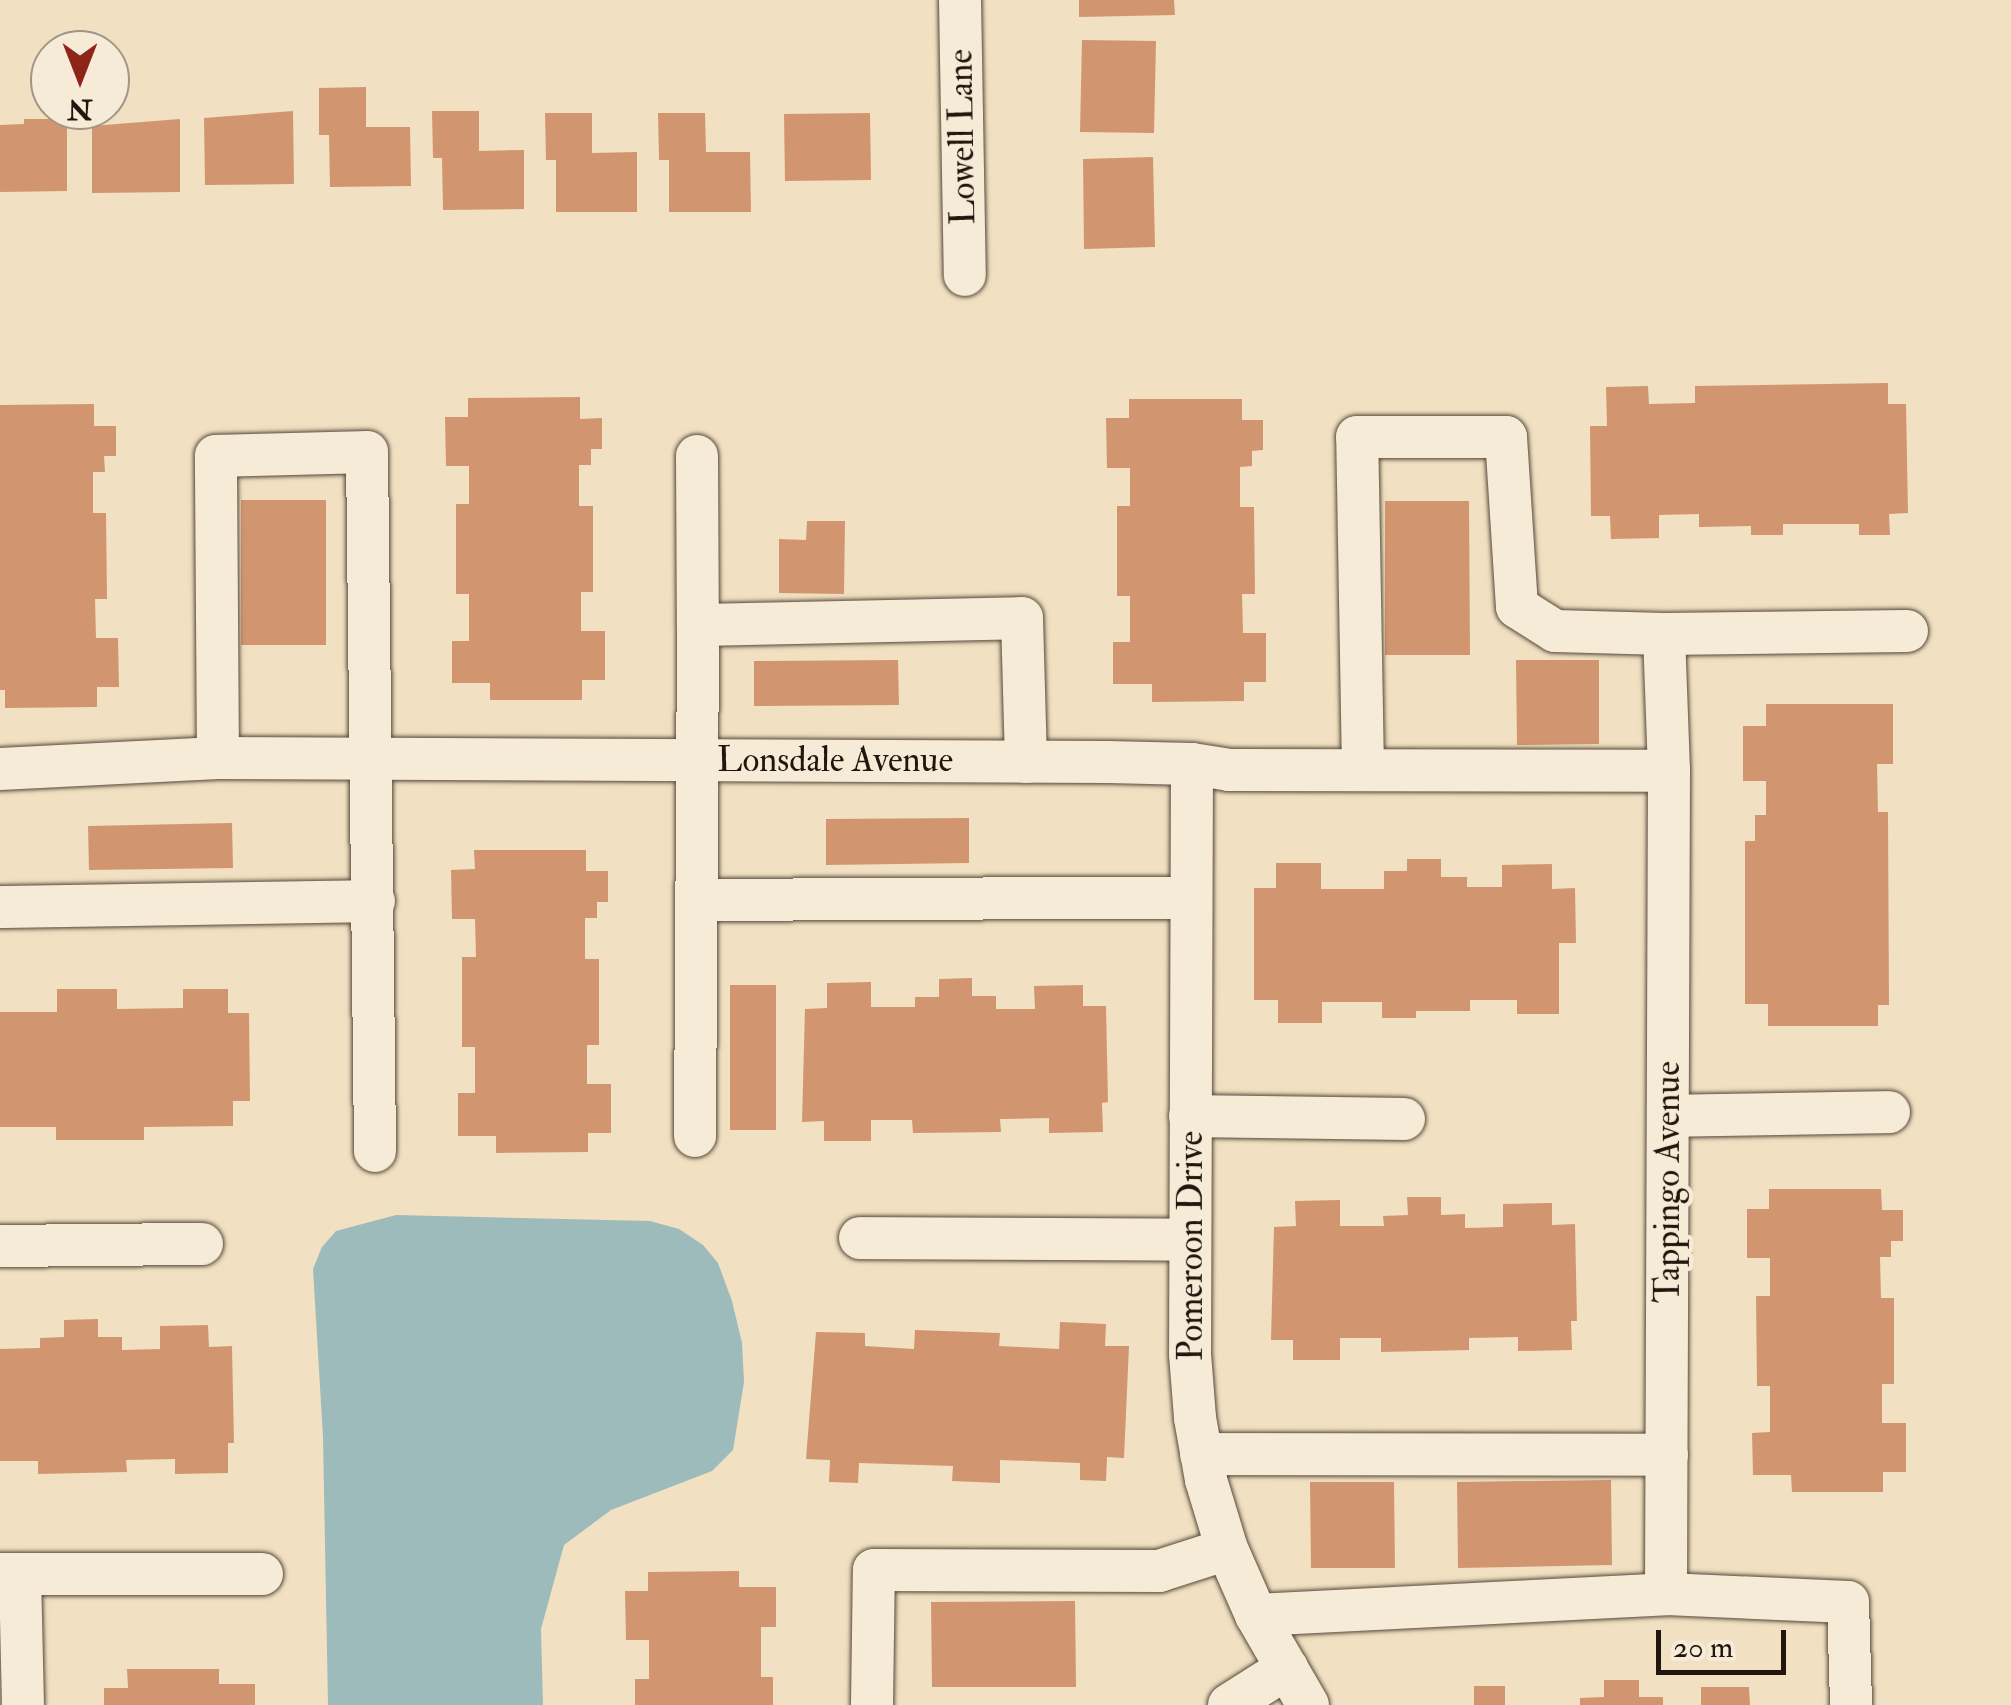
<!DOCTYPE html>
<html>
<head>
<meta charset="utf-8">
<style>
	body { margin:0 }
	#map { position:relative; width:2011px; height:1705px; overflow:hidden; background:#f1e0c1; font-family:"IM FELL Double Pica",serif }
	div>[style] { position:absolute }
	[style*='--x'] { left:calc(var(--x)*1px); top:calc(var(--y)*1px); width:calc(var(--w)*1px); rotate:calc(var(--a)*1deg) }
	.water>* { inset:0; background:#9ebbbb }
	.building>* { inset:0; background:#d1966f }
	.roads { filter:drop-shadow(0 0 2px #56483b) drop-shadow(0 0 2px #56483b) }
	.minor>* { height:42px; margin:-21px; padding:0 21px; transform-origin:21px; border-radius:21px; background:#f6ebd7 }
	span { translate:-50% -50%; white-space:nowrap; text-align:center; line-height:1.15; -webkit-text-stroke:9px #f6ebd7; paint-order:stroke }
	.street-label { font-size:35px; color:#22150e }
	.north { position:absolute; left:30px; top:30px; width:100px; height:100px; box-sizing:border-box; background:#f6ebd7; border:2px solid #a19587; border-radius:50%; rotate:180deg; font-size:28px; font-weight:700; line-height:40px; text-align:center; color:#22150e }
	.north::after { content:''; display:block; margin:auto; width:35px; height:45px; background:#8f2418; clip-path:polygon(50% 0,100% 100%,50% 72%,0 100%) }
	.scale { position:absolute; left:1656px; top:1630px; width:130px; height:45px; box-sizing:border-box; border:5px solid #22150e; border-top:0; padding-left:12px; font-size:30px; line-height:35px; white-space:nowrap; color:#22150e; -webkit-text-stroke:8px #f6ebd7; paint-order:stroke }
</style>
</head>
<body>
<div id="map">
	<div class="water">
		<div style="clip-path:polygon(396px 1215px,650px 1221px,679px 1229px,703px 1245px,718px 1263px,732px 1301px,742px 1343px,744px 1382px,733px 1450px,712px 1471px,611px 1510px,564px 1545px,541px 1629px,543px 1705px,328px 1705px,323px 1437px,313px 1269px,322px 1247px,336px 1231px)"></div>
	</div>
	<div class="building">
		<div style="clip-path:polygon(1079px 0,1174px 0,1175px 15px,1079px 17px)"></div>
		<div style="clip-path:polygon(1082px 40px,1156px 41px,1154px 133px,1080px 132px)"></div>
		<div style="clip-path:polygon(366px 87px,366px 127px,410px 127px,411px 186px,330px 187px,329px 135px,319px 135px,319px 88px)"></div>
		<div style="clip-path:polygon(293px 111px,294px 184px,205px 185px,204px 118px)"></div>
		<div style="clip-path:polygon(432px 111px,479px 111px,479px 151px,524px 150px,524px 209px,443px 210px,442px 158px,433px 158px)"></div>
		<div style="clip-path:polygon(545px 113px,592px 113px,592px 153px,637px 152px,637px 212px,556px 212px,556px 160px,546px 160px)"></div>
		<div style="clip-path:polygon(658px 113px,705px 113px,706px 152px,750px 152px,751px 212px,669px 212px,669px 160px,659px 160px)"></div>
		<div style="clip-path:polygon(870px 113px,871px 180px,785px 181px,784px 114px)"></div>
		<div style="clip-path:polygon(24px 119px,67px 119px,67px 191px,0 192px,0 125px,24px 124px)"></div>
		<div style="clip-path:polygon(180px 119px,180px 192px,92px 193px,92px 126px)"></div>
		<div style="clip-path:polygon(1153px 157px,1155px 247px,1084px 249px,1083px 159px)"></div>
		<div style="clip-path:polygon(1888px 383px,1888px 404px,1906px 404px,1908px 513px,1889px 514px,1890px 535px,1859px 535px,1859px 524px,1783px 524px,1783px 535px,1751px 535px,1751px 526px,1699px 527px,1699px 514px,1659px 515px,1659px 538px,1611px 539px,1610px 516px,1591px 516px,1590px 426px,1607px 426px,1606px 387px,1648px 386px,1649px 404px,1695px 403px,1695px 386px)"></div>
		<div style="clip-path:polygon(580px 397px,580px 419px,602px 418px,602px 449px,591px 449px,591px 465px,579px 465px,579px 506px,593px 506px,593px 592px,581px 592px,581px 631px,605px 631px,605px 680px,582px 680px,582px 700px,490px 700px,490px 683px,452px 683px,452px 641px,469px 641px,469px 594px,456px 594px,456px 504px,469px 504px,469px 466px,446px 466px,445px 417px,468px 417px,468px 398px)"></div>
		<div style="clip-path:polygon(1129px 399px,1242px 399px,1242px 420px,1263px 420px,1263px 450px,1252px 451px,1252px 466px,1240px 467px,1240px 507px,1254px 507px,1255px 594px,1242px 594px,1243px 633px,1266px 633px,1266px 682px,1244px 682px,1244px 701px,1152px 702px,1152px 684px,1113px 684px,1113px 642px,1130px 642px,1130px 596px,1117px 596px,1117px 506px,1130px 506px,1130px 468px,1107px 468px,1106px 418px,1129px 418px)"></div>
		<div style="clip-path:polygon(94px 404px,94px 426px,116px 426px,116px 456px,104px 456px,105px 472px,93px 472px,93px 513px,106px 513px,107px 599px,95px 599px,96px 638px,118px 638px,119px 687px,97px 687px,97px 707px,5px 708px,5px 690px,0 690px,0 405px)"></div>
		<div style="clip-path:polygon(241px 500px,326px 500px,326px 645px,241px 645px)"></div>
		<div style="clip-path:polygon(1385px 501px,1469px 501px,1470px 655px,1385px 655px)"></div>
		<div style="clip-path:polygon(807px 521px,845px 521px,844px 594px,779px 593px,779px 539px,806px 540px)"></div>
		<div style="clip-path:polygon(898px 660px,899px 705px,754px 706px,754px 661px)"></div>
		<div style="clip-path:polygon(1516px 660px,1599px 660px,1599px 744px,1517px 745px)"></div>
		<div style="clip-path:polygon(1766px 704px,1893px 704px,1893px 764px,1877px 764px,1878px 812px,1888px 812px,1889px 1005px,1878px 1005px,1878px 1026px,1768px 1026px,1768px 1004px,1745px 1004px,1745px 841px,1755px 841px,1755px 815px,1766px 815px,1766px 781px,1743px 781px,1743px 726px,1766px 726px)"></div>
		<div style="clip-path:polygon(969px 818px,969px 863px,826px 865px,826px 819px)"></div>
		<div style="clip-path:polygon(232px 823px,233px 868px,89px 870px,88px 826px)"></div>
		<div style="clip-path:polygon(474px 850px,586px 850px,586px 871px,608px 871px,608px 902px,597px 902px,597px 918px,585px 918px,585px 959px,599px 959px,599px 1045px,587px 1045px,587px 1084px,611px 1084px,611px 1133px,588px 1133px,588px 1152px,496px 1153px,496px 1136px,458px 1136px,458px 1093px,475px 1093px,475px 1047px,462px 1047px,462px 957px,476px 957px,475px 919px,452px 919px,451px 870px,475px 869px)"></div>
		<div style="clip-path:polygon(1407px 859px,1441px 859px,1441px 877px,1467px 877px,1467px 887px,1502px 887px,1502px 865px,1552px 864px,1552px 889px,1575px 888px,1576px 943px,1559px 943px,1559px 1014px,1517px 1014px,1517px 1000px,1470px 1000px,1470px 1011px,1416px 1011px,1416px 1018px,1382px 1018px,1382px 1002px,1322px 1002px,1322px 1023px,1278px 1023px,1278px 1000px,1254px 1000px,1254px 888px,1276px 888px,1276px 863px,1321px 863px,1321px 889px,1384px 889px,1384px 871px,1407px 871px)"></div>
		<div style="clip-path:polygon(972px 978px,972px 996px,996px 996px,996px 1009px,1035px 1009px,1034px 986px,1083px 985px,1083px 1006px,1106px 1006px,1108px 1102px,1102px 1103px,1103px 1132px,1049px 1133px,1049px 1118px,1000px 1119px,1001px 1132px,913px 1133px,912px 1120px,871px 1120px,871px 1141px,824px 1141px,824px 1121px,802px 1122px,805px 1009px,827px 1008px,827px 983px,871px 982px,871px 1007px,915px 1007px,915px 997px,939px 997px,939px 979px)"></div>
		<div style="clip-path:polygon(730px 985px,776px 985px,776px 1130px,730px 1130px)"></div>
		<div style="clip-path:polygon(57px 989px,117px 989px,117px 1009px,183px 1008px,183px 989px,228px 989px,228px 1013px,249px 1013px,250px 1101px,233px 1101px,233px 1126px,144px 1127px,144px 1140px,56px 1140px,56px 1127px,0 1127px,0 1012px,57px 1012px)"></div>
		<div style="clip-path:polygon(1769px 1189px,1881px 1189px,1882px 1210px,1903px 1210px,1903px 1241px,1891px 1241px,1891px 1257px,1880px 1257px,1881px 1298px,1894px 1298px,1894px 1384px,1882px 1384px,1882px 1423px,1906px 1423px,1906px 1472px,1883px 1472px,1883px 1492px,1792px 1492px,1791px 1475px,1753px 1475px,1752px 1433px,1770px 1432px,1770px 1386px,1757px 1386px,1756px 1296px,1770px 1296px,1770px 1258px,1747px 1258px,1747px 1209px,1769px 1209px)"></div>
		<div style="clip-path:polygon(1407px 1197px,1441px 1197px,1441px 1215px,1465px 1214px,1465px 1228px,1503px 1227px,1503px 1204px,1552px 1203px,1552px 1225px,1575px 1224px,1577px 1321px,1571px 1321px,1572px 1350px,1518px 1351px,1518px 1337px,1469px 1338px,1469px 1350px,1381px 1352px,1381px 1338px,1340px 1338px,1340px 1360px,1293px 1360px,1293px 1340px,1271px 1340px,1274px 1227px,1296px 1226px,1295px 1201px,1340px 1200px,1340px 1226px,1384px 1226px,1383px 1216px,1408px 1215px)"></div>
		<div style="clip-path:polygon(98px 1319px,98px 1337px,122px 1337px,122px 1350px,160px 1349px,160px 1326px,208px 1325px,209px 1347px,232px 1346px,234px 1443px,228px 1443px,228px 1473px,175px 1474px,175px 1459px,126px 1460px,127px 1472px,38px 1474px,38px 1461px,0 1461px,0 1349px,40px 1348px,40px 1338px,64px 1337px,64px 1320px)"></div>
		<div style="clip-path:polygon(1060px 1322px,1106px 1324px,1105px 1346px,1129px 1346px,1124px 1458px,1107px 1457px,1106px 1481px,1080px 1480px,1080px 1463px,1000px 1460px,1000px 1483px,952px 1481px,953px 1466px,859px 1463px,858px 1483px,829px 1482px,830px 1460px,806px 1459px,816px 1332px,865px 1333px,865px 1346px,914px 1349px,915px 1330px,1000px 1333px,999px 1346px,1059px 1349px)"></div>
		<div style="clip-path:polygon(1611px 1480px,1612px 1565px,1458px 1568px,1457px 1482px)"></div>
		<div style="clip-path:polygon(1310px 1482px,1394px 1482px,1395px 1568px,1311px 1568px)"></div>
		<div style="clip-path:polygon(739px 1571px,739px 1587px,776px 1587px,776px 1627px,761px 1627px,761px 1677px,773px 1677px,773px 1705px,635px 1705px,635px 1679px,649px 1679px,649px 1640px,626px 1640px,625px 1591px,648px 1591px,648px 1572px)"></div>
		<div style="clip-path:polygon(1075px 1601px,1076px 1687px,932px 1687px,931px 1602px)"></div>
		<div style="clip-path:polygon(127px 1669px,219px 1669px,219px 1684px,255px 1684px,255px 1705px,104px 1705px,104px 1688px,128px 1688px)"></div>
		<div style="clip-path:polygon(1604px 1680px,1639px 1680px,1639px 1697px,1663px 1697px,1663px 1705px,1580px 1705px,1580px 1698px,1604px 1697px)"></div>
		<div style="clip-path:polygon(1474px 1686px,1505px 1686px,1505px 1705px,1474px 1705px)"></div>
		<div style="clip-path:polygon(1701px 1687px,1749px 1687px,1750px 1705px,1701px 1705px)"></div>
	</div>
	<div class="roads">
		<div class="minor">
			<div style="--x:960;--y:0;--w:275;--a:89"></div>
			<div style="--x:697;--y:456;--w:169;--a:89.7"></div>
			<div style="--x:1664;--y:634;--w:137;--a:87.9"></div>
			<div style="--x:1669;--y:771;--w:823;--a:90.21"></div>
			<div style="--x:218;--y:758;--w:302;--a:-90.4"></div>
			<div style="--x:216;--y:456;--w:151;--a:-1.5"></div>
			<div style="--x:367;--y:452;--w:699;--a:89.34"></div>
			<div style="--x:1192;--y:764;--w:590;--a:90.19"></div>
			<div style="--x:1190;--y:1354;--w:64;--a:85.5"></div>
			<div style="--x:1195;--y:1418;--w:63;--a:79.9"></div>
			<div style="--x:1206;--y:1480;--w:72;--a:73.1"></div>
			<div style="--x:1227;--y:1549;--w:72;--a:66.3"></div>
			<div style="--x:1256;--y:1615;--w:104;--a:60"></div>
			<div style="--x:0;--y:769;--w:218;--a:-2.9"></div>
			<div style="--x:218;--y:758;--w:890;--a:0.26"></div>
			<div style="--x:1108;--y:762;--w:84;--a:1.4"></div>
			<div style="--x:1192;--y:764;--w:37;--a:9"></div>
			<div style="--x:1229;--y:770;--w:440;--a:0.1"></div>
			<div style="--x:1363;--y:770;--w:333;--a:-91"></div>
			<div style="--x:1357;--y:437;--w:149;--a:0"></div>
			<div style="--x:1506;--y:437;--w:170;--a:86.3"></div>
			<div style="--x:1517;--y:607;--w:45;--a:32.3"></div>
			<div style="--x:1555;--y:631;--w:109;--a:1.6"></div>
			<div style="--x:1664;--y:634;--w:243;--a:-0.7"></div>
			<div style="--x:698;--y:900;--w:493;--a:-0.3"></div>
			<div style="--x:0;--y:907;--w:374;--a:-0.9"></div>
			<div style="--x:1190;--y:1116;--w:214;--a:0.8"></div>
			<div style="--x:1668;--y:1116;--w:221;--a:-1"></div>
			<div style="--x:695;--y:1136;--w:511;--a:-89.66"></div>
			<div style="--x:698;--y:625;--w:324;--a:-1.2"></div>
			<div style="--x:1022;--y:618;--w:144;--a:88.4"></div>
			<div style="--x:860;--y:1238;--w:330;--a:0.3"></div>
			<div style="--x:0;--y:1246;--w:202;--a:-0.6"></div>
			<div style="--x:1201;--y:1454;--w:466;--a:0.1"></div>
			<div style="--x:0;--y:1574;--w:262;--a:0"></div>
			<div style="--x:20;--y:1574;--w:131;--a:88.7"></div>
			<div style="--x:1256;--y:1615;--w:411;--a:-2.9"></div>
			<div style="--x:1666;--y:1594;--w:182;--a:2.5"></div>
			<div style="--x:1848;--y:1602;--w:103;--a:88.3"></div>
			<div style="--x:872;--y:1705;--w:135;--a:-89.2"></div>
			<div style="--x:874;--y:1570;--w:285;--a:0.2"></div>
			<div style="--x:1159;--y:1571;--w:71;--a:-17.9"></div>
			<div style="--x:1229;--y:1705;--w:69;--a:-32.5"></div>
		</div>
	</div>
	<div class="street-label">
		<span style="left:962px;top:137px;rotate:-91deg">Lowell Lane</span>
		<span style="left:835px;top:760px">Lonsdale Avenue</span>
		<span style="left:1668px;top:1182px;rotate:-90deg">Tappingo Avenue</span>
		<span style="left:1191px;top:1246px;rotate:-90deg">Pomeroon Drive</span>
	</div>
	<div class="north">N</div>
	<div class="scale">20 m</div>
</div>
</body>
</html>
